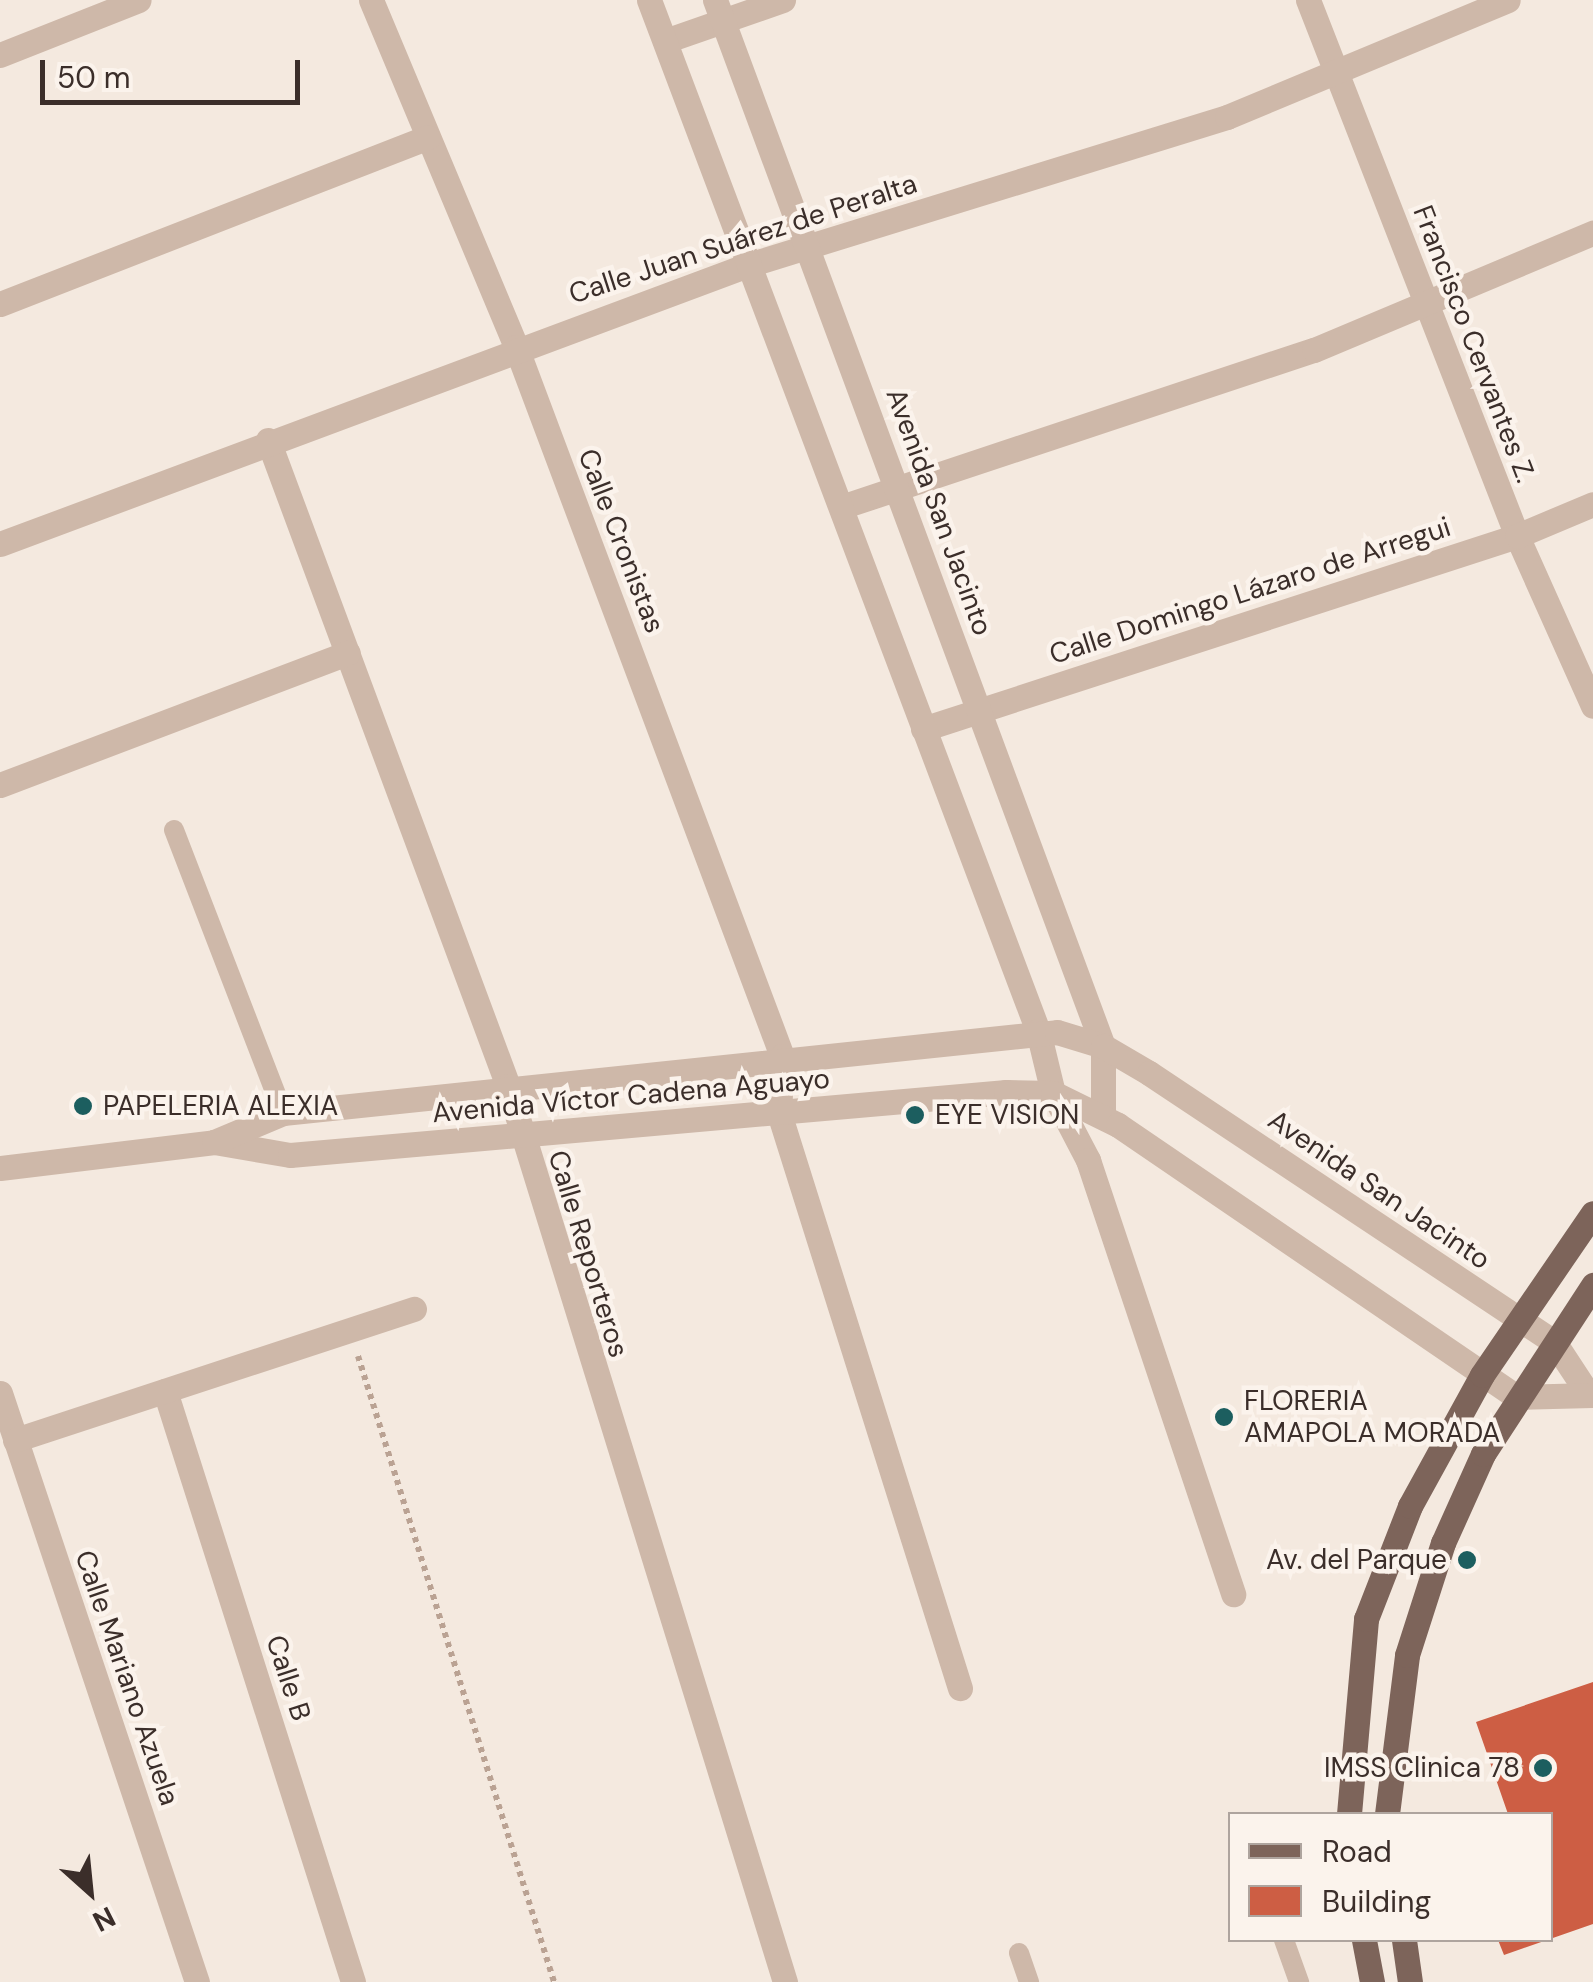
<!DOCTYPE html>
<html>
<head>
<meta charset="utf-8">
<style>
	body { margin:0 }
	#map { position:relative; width:1593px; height:1982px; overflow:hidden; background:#f4e9df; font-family:"DM Sans",sans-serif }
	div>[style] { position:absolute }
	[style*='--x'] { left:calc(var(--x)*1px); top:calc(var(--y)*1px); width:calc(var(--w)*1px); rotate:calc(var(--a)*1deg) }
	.building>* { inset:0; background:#cd5e44 }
	.path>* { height:6px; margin-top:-3px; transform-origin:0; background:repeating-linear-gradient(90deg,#baa293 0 5px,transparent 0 10px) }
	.service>* { height:20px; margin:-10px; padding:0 10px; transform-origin:10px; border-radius:10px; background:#ceb8a9 }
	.minor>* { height:25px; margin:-12.5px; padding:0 12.5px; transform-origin:12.5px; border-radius:12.5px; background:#ceb8a9 }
	.tertiary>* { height:25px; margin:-12.5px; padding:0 12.5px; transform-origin:12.5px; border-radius:12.5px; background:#ceb8a9 }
	.primary>* { height:25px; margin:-12.5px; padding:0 12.5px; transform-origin:12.5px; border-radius:12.5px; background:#7d645a }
	.dots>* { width:28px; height:28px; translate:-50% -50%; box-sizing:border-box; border:5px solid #fbf3ec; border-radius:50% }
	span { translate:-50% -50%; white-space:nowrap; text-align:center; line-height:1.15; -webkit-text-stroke:9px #fbf3ec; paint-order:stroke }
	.street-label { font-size:28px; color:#3b2e2a }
	.poi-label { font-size:28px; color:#3b2e2a }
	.left { translate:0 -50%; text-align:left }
	.right { translate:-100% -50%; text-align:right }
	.legend { position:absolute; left:1228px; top:1812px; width:325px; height:130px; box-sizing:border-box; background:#fbf3ec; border:2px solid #aea49e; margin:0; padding:12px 18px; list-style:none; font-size:30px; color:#3b2e2a }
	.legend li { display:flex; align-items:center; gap:20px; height:50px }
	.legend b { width:50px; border:2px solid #aea49e }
	.north { position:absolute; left:40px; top:1842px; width:100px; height:100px; -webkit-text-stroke:8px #fbf3ec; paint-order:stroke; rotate:153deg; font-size:28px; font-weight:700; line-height:40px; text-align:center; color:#3b2e2a }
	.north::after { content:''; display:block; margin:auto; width:35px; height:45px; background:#3b2e2a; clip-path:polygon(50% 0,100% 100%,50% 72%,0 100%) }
	.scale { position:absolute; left:40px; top:60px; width:260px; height:45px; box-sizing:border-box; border:5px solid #3b2e2a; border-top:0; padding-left:12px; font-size:30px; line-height:35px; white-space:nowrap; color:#3b2e2a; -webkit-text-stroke:8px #fbf3ec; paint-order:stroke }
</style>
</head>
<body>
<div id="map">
	<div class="building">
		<div style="clip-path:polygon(1593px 1682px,1593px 1924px,1550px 1939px,1550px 1814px,1508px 1814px,1476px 1722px)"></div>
		<div style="clip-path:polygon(1498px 1940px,1547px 1940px,1504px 1955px)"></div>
	</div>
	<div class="path">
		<div style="--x:358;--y:1356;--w:656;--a:72.61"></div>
	</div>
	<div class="service">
		<div style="--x:174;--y:830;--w:303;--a:68.9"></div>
		<div style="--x:1284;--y:1940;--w:45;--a:70.3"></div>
		<div style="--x:1019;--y:1953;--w:31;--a:71"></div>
	</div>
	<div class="minor">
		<div style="--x:371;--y:0;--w:376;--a:67.3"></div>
		<div style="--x:516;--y:347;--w:757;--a:69.44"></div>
		<div style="--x:782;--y:1056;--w:57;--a:93"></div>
		<div style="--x:779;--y:1113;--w:603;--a:72.53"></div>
		<div style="--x:1308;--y:0;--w:575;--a:68.7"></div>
		<div style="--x:1517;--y:536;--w:186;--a:65.9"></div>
		<div style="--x:665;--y:41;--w:125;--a:-19.2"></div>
		<div style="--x:0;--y:55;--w:149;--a:-21.6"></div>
		<div style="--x:0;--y:304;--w:459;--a:-21.3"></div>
		<div style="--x:268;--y:440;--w:689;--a:69.62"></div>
		<div style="--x:508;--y:1086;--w:938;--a:72.82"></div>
		<div style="--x:841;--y:507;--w:498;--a:-18.4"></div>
		<div style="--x:1314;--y:350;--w:303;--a:-22.8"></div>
		<div style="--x:0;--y:544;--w:798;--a:-20.46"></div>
		<div style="--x:748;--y:265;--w:501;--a:-17.17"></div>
		<div style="--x:1227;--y:117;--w:304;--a:-22.6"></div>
		<div style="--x:923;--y:729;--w:625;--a:-18"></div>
		<div style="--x:1517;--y:536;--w:82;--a:-22.8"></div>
		<div style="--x:0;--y:785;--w:372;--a:-20.8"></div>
		<div style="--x:1053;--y:1093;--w:76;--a:62.4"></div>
		<div style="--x:1088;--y:1160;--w:458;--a:71.5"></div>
		<div style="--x:1554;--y:1342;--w:60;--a:56.6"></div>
		<div style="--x:165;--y:1391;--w:620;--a:72.35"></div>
		<div style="--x:0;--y:1393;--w:621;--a:71.51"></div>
		<div style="--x:1517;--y:1397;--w:76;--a:-1.5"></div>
		<div style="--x:15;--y:1440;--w:420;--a:-18.2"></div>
	</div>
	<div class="tertiary">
		<div style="--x:649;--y:0;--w:1102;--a:69.33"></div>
		<div style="--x:1038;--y:1031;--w:64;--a:76.4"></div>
		<div style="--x:715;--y:0;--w:1116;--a:69.65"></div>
		<div style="--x:1103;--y:1046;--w:70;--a:90"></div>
		<div style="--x:214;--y:1142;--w:77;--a:9.7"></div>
		<div style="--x:290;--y:1155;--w:719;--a:-5.03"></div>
		<div style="--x:1006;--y:1092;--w:47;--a:1.2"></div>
		<div style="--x:1053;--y:1093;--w:72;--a:26.2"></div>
		<div style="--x:1118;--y:1125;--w:483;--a:34.3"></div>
		<div style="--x:0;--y:1168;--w:216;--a:-6.9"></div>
		<div style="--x:214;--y:1142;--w:75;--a:-22.8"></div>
		<div style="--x:283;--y:1113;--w:778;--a:-5.97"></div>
		<div style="--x:1057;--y:1032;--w:48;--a:16.9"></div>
		<div style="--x:1103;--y:1046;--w:53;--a:30.4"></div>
		<div style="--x:1149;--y:1073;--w:486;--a:33.6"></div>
	</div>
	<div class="primary">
		<div style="--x:1349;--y:1814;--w:196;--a:-85"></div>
		<div style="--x:1366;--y:1619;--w:121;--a:-68.7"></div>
		<div style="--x:1410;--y:1506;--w:149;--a:-61.2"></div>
		<div style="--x:1482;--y:1375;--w:196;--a:-55.6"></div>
		<div style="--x:1387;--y:1814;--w:160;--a:-82.8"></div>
		<div style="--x:1407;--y:1655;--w:118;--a:-72.2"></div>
		<div style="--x:1443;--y:1543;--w:98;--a:-65.8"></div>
		<div style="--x:1483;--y:1454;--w:202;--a:-56.9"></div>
		<div style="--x:1364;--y:1940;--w:43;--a:79.2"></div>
		<div style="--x:1404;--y:1940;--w:42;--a:81.9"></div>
	</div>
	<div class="dots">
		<div style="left:83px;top:1106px;background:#1c5e5f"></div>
		<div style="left:915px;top:1115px;background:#1c5e5f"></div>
		<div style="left:1224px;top:1417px;background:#1c5e5f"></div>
		<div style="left:1467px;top:1560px;background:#1c5e5f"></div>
		<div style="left:1543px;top:1768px;background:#1c5e5f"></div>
	</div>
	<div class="street-label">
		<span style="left:743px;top:239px;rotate:-18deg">Calle Juan Suárez de Peralta</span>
		<span style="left:1474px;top:344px;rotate:69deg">Francisco Cervantes Z.</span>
		<span style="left:939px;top:512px;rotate:70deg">Avenida San Jacinto</span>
		<span style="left:621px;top:541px;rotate:69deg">Calle Cronistas</span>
		<span style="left:1250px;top:591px;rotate:-18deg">Calle Domingo Lázaro de Arregui</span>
		<span style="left:631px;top:1096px;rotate:-5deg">Avenida Víctor Cadena Aguayo</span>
		<span style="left:1379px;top:1190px;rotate:34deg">Avenida San Jacinto</span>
		<span style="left:588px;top:1254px;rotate:73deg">Calle Reporteros</span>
		<span style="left:127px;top:1678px;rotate:71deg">Calle Mariano Azuela</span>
		<span style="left:288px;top:1678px;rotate:72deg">Calle B</span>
	</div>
	<div class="poi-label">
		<span class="left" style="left:103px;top:1106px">PAPELERIA ALEXIA</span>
		<span class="left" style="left:935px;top:1115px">EYE VISION</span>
		<span class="left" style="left:1244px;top:1417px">FLORERIA<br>AMAPOLA MORADA</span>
		<span class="right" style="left:1447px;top:1560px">Av. del Parque</span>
		<span class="right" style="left:1520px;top:1768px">IMSS Clinica 78</span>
	</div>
	<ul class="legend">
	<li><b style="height:12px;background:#7d645a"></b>Road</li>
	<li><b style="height:28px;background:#cd5e44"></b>Building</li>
	</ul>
	<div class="north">N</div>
	<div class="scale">50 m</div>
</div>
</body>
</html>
